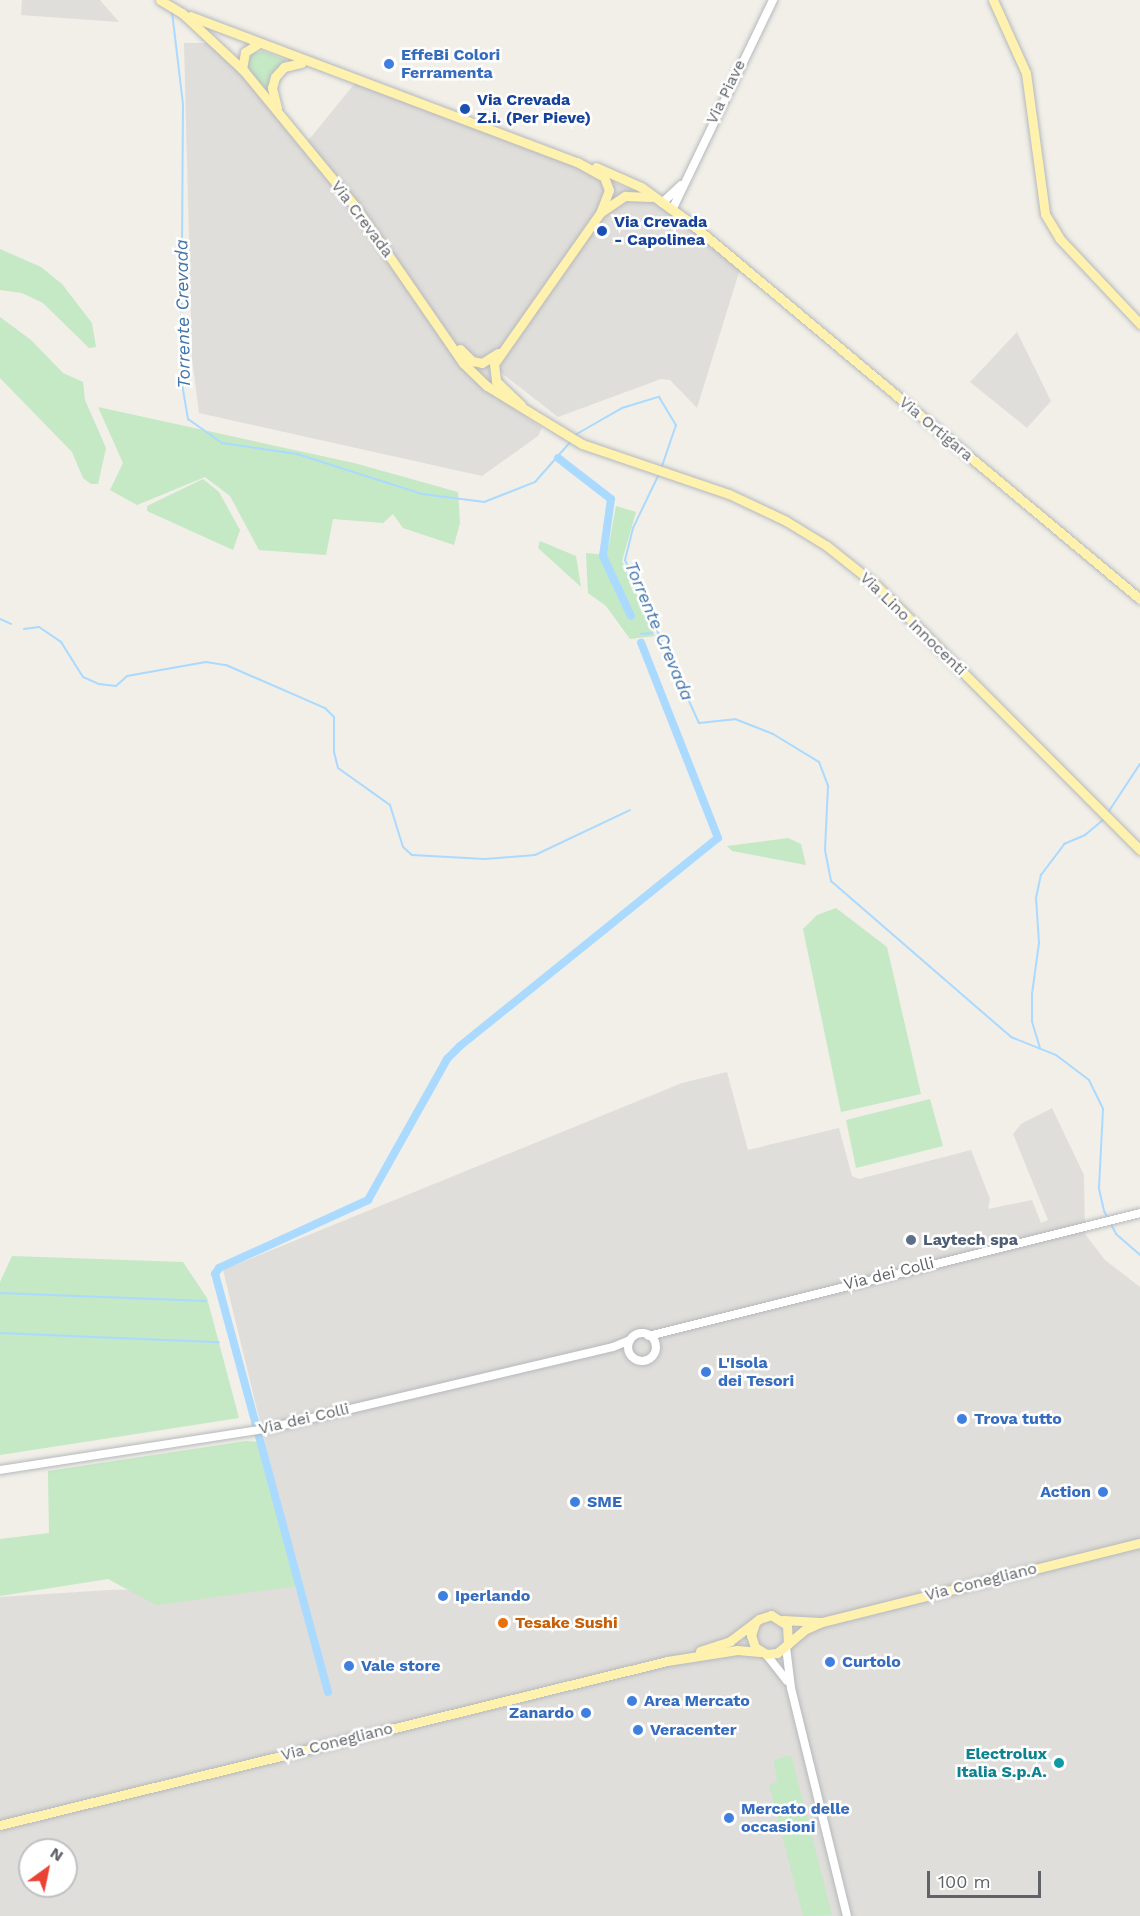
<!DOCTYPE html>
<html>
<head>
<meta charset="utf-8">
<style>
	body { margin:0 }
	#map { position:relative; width:1140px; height:1916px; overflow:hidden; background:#f1efe8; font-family:"Work Sans",sans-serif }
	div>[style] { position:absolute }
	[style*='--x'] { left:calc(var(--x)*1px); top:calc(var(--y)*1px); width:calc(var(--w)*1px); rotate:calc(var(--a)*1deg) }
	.industrial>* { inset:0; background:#e0deda }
	.green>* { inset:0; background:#c5e8c5 }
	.stream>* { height:2px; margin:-1px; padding:0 1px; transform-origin:1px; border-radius:1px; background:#aadaff }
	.canal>* { height:8px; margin:-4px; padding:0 4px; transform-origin:4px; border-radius:4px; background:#aadaff }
	.roads { filter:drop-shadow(0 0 2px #b5b8bc) drop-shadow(0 0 2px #b5b8bc) }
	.minor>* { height:8px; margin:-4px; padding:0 4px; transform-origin:4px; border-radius:4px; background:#fff }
	.minor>.ring { margin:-4px; padding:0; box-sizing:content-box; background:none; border:8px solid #fff; border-radius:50% }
	.major>* { height:9px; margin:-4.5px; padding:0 4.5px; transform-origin:4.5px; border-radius:4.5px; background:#fff2af }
	.dots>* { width:16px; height:16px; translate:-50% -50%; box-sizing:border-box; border:3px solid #fff; border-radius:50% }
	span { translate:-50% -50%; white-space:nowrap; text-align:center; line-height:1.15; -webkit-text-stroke:5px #fff; paint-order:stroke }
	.shop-label { font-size:16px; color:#366cbe; font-weight:700 }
	.left { translate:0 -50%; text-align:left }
	.right { translate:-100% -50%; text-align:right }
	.street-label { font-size:16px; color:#5f6368 }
	.transit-label { font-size:16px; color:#164399; font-weight:700 }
	.service-label { font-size:16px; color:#4e5e75; font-weight:700 }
	.food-label { font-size:16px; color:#c56008; font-weight:700 }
	.culture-label { font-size:16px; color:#0d838f; font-weight:700 }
	.water-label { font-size:18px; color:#4174aa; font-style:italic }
	.north { position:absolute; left:18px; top:1838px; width:60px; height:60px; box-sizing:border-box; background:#fff; border:2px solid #bfc1c3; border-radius:50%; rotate:33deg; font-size:16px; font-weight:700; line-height:24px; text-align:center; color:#5f6368 }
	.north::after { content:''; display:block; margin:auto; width:21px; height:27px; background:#ea4335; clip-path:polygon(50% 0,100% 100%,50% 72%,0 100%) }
	.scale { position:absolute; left:927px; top:1871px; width:114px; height:27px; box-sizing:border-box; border:3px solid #5f6368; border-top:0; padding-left:8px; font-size:18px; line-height:21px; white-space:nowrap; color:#5f6368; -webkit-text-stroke:4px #fff; paint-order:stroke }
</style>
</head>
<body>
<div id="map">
	<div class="industrial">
		<div style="clip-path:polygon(22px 0,100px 0,119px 22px,21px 15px)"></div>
		<div style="clip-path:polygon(184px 43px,214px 43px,303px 147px,355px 83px,593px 173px,648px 198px,690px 226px,740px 269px,697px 408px,670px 380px,661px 379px,558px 417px,499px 371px,484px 388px,542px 428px,538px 436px,482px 476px,199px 413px,192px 359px)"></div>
		<div style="clip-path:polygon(1017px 332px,1051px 401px,1027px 428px,970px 382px)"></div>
		<div style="clip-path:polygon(evenodd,727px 1072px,748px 1150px,839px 1128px,852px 1176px,859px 1179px,971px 1150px,990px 1199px,988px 1209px,1032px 1200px,1041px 1223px,1048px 1220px,1013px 1134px,1021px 1124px,1052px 1108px,1084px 1175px,1085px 1234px,1105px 1260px,1140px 1287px,1140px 1916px,0 1916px,0 1597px,109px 1590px,300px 1586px,223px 1270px,682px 1083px,727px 1072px,30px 1850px,66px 1850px,66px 1886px,30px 1886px,30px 1850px)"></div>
	</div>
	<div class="green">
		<div style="clip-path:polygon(263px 51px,286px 60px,271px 74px,267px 93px,247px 66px,251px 54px)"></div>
		<div style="clip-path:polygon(0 249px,41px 267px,62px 284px,92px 323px,96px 347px,89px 348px,43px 303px,22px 293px,0 290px)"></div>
		<div style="clip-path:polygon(0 317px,31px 340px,63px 373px,83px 382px,85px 400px,106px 448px,98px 484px,91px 484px,83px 478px,72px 452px,0 378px)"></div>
		<div style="clip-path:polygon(98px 407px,354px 463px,458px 492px,460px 523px,454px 545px,403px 528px,393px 514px,383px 523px,333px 519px,326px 555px,259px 550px,230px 496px,205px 477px,137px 505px,110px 490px,123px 463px)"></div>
		<div style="clip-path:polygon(203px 479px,219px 492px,240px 530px,233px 550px,147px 511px,147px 506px)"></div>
		<div style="clip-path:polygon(616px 506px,636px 512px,622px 561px,655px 636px,630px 639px,606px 606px,588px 593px,586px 553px,607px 555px)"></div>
		<div style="clip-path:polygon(540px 541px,576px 556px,581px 587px,538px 548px)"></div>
		<div style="clip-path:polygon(788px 838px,801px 844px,806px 865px,732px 851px,727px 846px)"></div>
		<div style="clip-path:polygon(836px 908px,887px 947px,921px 1094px,841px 1112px,803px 929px,817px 915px)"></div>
		<div style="clip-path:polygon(930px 1099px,943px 1146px,856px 1168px,846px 1120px)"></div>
		<div style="clip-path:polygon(12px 1256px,183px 1262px,207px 1298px,239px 1418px,0 1455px,0 1282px)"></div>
		<div style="clip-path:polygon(246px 1441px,260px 1442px,298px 1586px,156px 1605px,108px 1579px,0 1596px,0 1539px,49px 1533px,48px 1471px)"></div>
		<div style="clip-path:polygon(791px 1755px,832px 1915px,803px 1916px,769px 1785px,777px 1782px,774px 1760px)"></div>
	</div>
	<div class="stream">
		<div style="--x:172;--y:12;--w:93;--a:83.2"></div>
		<div style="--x:183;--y:104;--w:274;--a:90.4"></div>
		<div style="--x:181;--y:378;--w:42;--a:80.3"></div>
		<div style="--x:188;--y:419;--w:42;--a:35.2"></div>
		<div style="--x:222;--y:443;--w:76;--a:8.3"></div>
		<div style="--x:297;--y:454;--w:131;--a:17.7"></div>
		<div style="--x:422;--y:494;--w:63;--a:7.4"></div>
		<div style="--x:484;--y:502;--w:55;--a:-21.4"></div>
		<div style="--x:535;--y:482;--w:56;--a:-48.6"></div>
		<div style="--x:575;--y:435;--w:54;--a:-29.9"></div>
		<div style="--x:622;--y:408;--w:39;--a:-17"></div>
		<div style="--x:659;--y:397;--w:33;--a:59"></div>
		<div style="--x:676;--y:425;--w:46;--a:108.8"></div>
		<div style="--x:659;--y:474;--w:60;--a:115.7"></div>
		<div style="--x:633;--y:528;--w:33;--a:104"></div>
		<div style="--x:625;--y:560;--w:179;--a:65.6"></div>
		<div style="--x:699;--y:723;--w:36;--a:-6"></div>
		<div style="--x:735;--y:719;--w:41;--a:21.5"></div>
		<div style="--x:773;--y:734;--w:54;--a:31.3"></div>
		<div style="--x:819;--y:762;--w:26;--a:69"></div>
		<div style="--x:828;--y:786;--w:64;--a:92.7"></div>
		<div style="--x:825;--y:850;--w:32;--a:79"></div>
		<div style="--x:831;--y:881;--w:238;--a:40.9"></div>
		<div style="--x:1011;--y:1037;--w:48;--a:21.8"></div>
		<div style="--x:1056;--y:1055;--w:41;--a:37.1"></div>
		<div style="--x:1089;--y:1080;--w:32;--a:64"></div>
		<div style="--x:1103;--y:1109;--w:80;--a:92.9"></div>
		<div style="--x:1099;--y:1189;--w:23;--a:77"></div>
		<div style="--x:1104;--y:1211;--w:26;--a:62"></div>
		<div style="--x:1116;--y:1234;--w:32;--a:41"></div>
		<div style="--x:0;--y:619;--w:12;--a:24"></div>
		<div style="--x:24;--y:629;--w:15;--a:-8"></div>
		<div style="--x:39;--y:627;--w:27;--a:34"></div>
		<div style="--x:61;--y:642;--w:41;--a:57.8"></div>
		<div style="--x:83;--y:677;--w:17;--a:24"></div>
		<div style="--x:99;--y:684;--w:17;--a:7"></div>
		<div style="--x:116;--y:686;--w:15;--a:-42"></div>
		<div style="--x:127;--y:676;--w:80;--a:-10"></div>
		<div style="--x:206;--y:662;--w:20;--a:9"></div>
		<div style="--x:226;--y:665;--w:108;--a:23.5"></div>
		<div style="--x:325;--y:708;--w:13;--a:45"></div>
		<div style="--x:334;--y:717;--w:35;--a:90"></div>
		<div style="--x:334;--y:752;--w:16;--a:76"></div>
		<div style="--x:338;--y:768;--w:64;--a:35.4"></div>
		<div style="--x:390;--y:805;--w:44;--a:72.8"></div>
		<div style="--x:403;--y:847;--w:12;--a:42"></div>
		<div style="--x:412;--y:855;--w:73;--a:3.1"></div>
		<div style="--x:485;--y:859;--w:50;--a:-4.6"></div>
		<div style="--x:535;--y:855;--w:105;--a:-25.3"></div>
		<div style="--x:641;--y:634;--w:11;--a:-5"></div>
		<div style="--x:1107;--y:814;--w:60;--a:-56.6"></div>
		<div style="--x:1040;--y:1048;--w:28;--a:-107"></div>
		<div style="--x:1032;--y:1021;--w:27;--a:-90"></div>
		<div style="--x:1032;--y:994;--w:51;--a:-82.2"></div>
		<div style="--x:1039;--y:943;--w:45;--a:-93.8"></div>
		<div style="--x:1036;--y:898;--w:24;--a:-78"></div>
		<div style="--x:1041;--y:875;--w:39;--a:-53"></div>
		<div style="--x:1064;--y:844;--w:23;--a:-23"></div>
		<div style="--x:1085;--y:835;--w:25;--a:-40"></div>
		<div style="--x:0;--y:1293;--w:206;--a:2.2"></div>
		<div style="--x:0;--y:1333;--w:219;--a:2.4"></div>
	</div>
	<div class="canal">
		<div style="--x:558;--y:458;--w:67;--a:37.7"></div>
		<div style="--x:611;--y:499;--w:58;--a:98"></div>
		<div style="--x:603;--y:556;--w:66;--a:65"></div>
		<div style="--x:328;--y:1692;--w:433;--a:-105.1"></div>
		<div style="--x:215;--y:1274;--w:7;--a:-56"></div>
		<div style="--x:219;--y:1268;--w:164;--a:-24.5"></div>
		<div style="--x:368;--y:1200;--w:162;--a:-60.7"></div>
		<div style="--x:447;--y:1059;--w:18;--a:-45"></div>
		<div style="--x:460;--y:1046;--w:331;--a:-38.9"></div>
		<div style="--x:718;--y:838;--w:210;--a:-111.5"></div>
	</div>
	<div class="roads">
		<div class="minor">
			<div style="--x:662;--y:203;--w:26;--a:-43"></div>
			<div style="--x:672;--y:210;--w:233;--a:-64.3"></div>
			<div class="ring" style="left:628px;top:1333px;width:20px;height:20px"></div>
			<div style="--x:649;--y:1336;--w:506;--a:-14.06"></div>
			<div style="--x:0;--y:1470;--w:273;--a:-8.8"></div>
			<div style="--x:270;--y:1428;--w:352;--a:-13.3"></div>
			<div style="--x:613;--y:1347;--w:18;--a:-22"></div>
			<div style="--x:786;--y:1647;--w:41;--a:83"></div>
			<div style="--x:791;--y:1688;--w:235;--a:76.2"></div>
			<div style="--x:766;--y:1654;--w:34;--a:52"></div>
		</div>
		<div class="major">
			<div style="--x:160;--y:0;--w:26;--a:31"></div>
			<div style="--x:182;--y:13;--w:85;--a:43.1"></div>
			<div style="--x:244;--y:71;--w:173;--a:50.6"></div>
			<div style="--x:354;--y:205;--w:192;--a:55.4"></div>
			<div style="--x:463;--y:363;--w:33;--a:44"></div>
			<div style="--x:487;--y:386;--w:111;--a:31.4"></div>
			<div style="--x:582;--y:444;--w:155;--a:18.8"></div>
			<div style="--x:729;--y:494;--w:63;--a:25.3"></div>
			<div style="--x:786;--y:521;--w:48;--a:31.4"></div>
			<div style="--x:827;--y:546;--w:64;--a:38.7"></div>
			<div style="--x:877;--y:586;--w:373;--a:45.1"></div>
			<div style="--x:993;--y:0;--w:80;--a:65.7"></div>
			<div style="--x:1026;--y:73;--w:142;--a:82.3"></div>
			<div style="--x:1045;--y:214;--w:29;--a:59"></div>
			<div style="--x:1060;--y:239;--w:117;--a:46.7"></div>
			<div style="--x:190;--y:16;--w:414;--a:20.7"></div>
			<div style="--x:577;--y:162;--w:31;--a:29"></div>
			<div style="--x:604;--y:177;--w:14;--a:69"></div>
			<div style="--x:609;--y:190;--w:25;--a:111"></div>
			<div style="--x:600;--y:213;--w:184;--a:125.1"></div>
			<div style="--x:494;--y:364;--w:17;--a:83"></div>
			<div style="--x:496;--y:381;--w:35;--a:44"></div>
			<div style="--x:242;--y:69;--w:17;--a:-80"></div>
			<div style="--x:245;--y:52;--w:15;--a:-32"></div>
			<div style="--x:277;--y:108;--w:21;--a:-104"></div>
			<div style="--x:272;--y:88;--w:11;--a:-75"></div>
			<div style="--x:275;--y:77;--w:13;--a:-48"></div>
			<div style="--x:284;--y:67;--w:18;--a:-13"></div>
			<div style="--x:596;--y:167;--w:49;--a:24"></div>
			<div style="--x:641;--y:187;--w:58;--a:35.9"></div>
			<div style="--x:688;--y:221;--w:589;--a:39.91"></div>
			<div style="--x:601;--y:212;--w:29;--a:-34"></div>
			<div style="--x:625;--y:196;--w:26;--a:2"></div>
			<div style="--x:460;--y:349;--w:17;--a:45"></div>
			<div style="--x:472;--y:361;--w:10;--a:11"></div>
			<div style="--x:482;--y:363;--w:19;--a:-32"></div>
			<div style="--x:783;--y:1620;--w:37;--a:3"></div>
			<div style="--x:755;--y:1623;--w:13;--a:108"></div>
			<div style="--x:751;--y:1635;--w:13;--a:72"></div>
			<div style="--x:755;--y:1647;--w:13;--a:32"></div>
			<div style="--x:766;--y:1654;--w:11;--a:-5"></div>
			<div style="--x:777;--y:1653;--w:35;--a:-40"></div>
			<div style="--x:804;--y:1630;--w:20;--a:-24"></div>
			<div style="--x:822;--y:1622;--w:328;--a:-14"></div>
			<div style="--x:700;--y:1651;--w:32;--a:-18"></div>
			<div style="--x:730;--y:1641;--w:36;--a:-37"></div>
			<div style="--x:759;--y:1619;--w:13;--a:-18"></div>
			<div style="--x:771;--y:1615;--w:19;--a:32"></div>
			<div style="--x:787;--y:1625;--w:19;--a:87"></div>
			<div style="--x:0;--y:1825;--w:687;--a:-13.81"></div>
			<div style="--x:667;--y:1661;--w:71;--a:-8.9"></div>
			<div style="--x:737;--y:1650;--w:23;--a:5"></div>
		</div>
	</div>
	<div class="dots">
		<div style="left:389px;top:64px;background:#3f7fe0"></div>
		<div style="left:465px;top:109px;background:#1a4fb4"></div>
		<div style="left:602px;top:231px;background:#1a4fb4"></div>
		<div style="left:911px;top:1240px;background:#5c6f8a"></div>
		<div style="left:706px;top:1372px;background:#3f7fe0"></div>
		<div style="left:962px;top:1419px;background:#3f7fe0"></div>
		<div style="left:1103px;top:1492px;background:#3f7fe0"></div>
		<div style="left:575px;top:1502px;background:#3f7fe0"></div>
		<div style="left:443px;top:1596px;background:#3f7fe0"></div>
		<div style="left:503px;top:1623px;background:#e8710a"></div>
		<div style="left:830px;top:1662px;background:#3f7fe0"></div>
		<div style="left:349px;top:1666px;background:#3f7fe0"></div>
		<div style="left:632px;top:1701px;background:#3f7fe0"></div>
		<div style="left:586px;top:1713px;background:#3f7fe0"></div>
		<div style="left:638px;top:1730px;background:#3f7fe0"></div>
		<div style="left:1059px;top:1763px;background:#0f9aa8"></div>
		<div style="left:729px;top:1818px;background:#3f7fe0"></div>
	</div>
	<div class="shop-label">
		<span class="left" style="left:401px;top:64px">EffeBi Colori<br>Ferramenta</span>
		<span class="left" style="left:718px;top:1372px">L'Isola<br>dei Tesori</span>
		<span class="left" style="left:974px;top:1419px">Trova tutto</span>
		<span class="right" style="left:1091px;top:1492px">Action</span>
		<span class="left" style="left:587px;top:1502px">SME</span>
		<span class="left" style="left:455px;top:1596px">Iperlando</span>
		<span class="left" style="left:842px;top:1662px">Curtolo</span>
		<span class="left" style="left:361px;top:1666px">Vale store</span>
		<span class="left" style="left:644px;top:1701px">Area Mercato</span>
		<span class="right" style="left:574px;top:1713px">Zanardo</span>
		<span class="left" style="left:650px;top:1730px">Veracenter</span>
		<span class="left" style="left:741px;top:1818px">Mercato delle<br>occasioni</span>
	</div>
	<div class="street-label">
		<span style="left:726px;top:92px;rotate:-64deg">Via Piave</span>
		<span style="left:362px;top:219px;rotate:53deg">Via Crevada</span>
		<span style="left:936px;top:429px;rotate:40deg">Via Ortigara</span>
		<span style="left:913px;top:624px;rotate:44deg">Via Lino Innocenti</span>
		<span style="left:889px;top:1274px;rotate:-14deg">Via dei Colli</span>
		<span style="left:304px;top:1419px;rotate:-13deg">Via dei Colli</span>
		<span style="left:981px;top:1582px;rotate:-14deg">Via Conegliano</span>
		<span style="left:337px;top:1742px;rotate:-14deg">Via Conegliano</span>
	</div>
	<div class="transit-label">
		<span class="left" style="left:477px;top:109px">Via Crevada<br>Z.i. (Per Pieve)</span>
		<span class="left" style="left:614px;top:231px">Via Crevada<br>- Capolinea</span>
	</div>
	<div class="service-label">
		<span class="left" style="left:923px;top:1240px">Laytech spa</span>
	</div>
	<div class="food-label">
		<span class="left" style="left:515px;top:1623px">Tesake Sushi</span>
	</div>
	<div class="culture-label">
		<span class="right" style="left:1047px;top:1763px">Electrolux<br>Italia S.p.A.</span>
	</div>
	<div class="water-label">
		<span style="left:183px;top:314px;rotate:-91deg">Torrente Crevada</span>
		<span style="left:659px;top:631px;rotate:67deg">Torrente Crevada</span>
	</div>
	<div class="north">N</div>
	<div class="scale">100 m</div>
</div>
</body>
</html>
